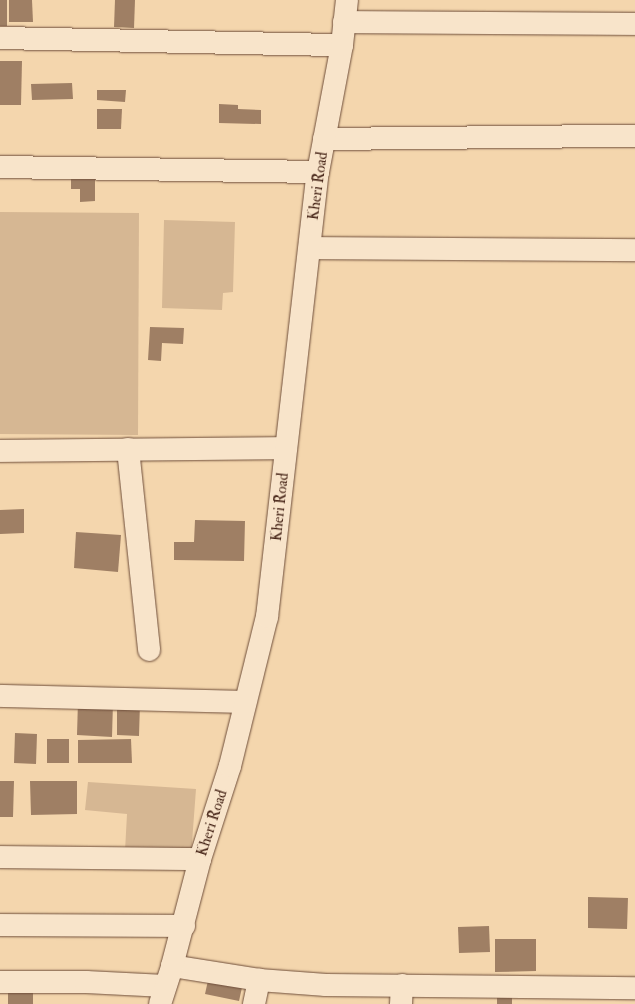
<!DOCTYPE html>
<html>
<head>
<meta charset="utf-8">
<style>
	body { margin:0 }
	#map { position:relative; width:635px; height:1004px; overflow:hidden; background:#f4d6ad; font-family:"IM FELL Double Pica",serif }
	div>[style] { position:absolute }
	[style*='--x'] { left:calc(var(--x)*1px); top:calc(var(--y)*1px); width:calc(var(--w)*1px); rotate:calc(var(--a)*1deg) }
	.green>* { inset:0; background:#d6b793 }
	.building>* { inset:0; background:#9f7f64 }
	.roads { filter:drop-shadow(0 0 1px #6f4e3a) drop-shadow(0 0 1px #6f4e3a) }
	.minor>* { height:22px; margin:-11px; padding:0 11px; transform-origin:11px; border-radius:11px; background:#f8e4ca }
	span { translate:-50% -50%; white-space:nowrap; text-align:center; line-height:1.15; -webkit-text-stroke:3px #f8e4ca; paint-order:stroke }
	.street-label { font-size:15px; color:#432114 }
</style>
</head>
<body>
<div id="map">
	<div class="green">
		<div style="clip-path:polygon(0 212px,139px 213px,138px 435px,0 434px)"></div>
		<div style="clip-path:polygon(164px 220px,235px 222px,233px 292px,223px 293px,222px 310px,162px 308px)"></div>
		<div style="clip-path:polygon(88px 782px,196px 789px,191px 856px,125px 851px,127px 814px,85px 810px)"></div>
	</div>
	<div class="building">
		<div style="clip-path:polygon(0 0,7px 0,7px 26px,0 26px)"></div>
		<div style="clip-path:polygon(9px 0,32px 0,33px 22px,9px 22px)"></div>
		<div style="clip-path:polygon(115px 0,135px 0,134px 28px,114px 27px)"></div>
		<div style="clip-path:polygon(0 61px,22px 61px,21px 105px,0 105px)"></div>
		<div style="clip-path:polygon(72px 83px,73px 99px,32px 100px,31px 84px)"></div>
		<div style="clip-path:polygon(97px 90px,126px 90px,125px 102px,97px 100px)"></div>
		<div style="clip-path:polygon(219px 104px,238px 105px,238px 109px,261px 110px,261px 124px,219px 123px)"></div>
		<div style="clip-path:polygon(97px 109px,122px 109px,121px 129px,97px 129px)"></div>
		<div style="clip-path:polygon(71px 170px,95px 170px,95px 201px,80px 202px,80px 189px,71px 189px)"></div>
		<div style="clip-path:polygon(150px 327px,184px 328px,183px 344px,162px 343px,161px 361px,148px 360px)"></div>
		<div style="clip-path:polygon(24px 509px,24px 533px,0 534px,0 510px)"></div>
		<div style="clip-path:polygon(195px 520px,245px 521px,244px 561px,174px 560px,174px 542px,194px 542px)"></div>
		<div style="clip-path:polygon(76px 532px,121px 535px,118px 572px,74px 568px)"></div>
		<div style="clip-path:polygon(78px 701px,113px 702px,112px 737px,77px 735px)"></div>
		<div style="clip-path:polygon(117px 703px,140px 703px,139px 736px,117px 735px)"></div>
		<div style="clip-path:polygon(15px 733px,37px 734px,36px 764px,14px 763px)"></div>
		<div style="clip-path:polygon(47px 739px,69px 739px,69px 763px,47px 763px)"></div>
		<div style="clip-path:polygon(131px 739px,132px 763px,78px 763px,78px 740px)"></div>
		<div style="clip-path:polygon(0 781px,14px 781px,13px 817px,0 817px)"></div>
		<div style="clip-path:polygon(30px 781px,77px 781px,77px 814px,31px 815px)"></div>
		<div style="clip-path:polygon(588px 897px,628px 898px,627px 929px,588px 928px)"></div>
		<div style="clip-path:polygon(489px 926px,490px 952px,459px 953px,458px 927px)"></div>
		<div style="clip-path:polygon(495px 939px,536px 939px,536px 971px,495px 972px)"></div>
		<div style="clip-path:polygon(209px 976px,243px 983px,239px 1001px,205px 994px)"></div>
		<div style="clip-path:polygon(8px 988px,33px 989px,33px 1004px,8px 1004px)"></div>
		<div style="clip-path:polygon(497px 989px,512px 990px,512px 1004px,497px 1004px)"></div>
	</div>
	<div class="roads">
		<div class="minor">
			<div style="--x:344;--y:22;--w:291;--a:0.4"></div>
			<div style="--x:0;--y:38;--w:342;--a:1.2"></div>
			<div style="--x:324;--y:139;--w:311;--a:-0.6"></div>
			<div style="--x:0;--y:167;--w:318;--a:0.9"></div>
			<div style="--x:310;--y:248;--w:325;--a:0.4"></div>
			<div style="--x:128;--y:449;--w:202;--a:84"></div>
			<div style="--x:0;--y:451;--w:286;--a:-0.6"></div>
			<div style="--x:0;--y:696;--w:245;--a:1.4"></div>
			<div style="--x:0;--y:857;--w:200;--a:0.6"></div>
			<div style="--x:0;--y:925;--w:184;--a:0.3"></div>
			<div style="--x:172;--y:966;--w:88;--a:9.1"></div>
			<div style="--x:259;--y:980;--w:67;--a:4.3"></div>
			<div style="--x:326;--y:985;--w:309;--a:0.6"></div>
			<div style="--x:0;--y:982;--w:86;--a:0"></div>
			<div style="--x:86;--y:982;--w:79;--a:2.9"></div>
			<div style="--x:160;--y:1004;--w:40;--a:-72"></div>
			<div style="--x:172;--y:966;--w:111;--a:-75.3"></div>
			<div style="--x:200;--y:859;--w:98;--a:-72.1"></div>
			<div style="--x:230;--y:766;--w:154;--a:-76.1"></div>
			<div style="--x:267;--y:617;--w:448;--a:-83.5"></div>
			<div style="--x:318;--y:172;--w:129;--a:-79.3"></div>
			<div style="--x:342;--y:45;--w:45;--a:-83.7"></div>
			<div style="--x:254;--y:1004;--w:25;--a:-78"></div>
			<div style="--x:401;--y:1004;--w:19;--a:-87"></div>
		</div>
	</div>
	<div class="street-label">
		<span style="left:318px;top:186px;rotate:-82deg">Kheri Road</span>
		<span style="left:280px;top:507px;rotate:-84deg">Kheri Road</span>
		<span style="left:212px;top:823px;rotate:-72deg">Kheri Road</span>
	</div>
</div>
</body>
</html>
